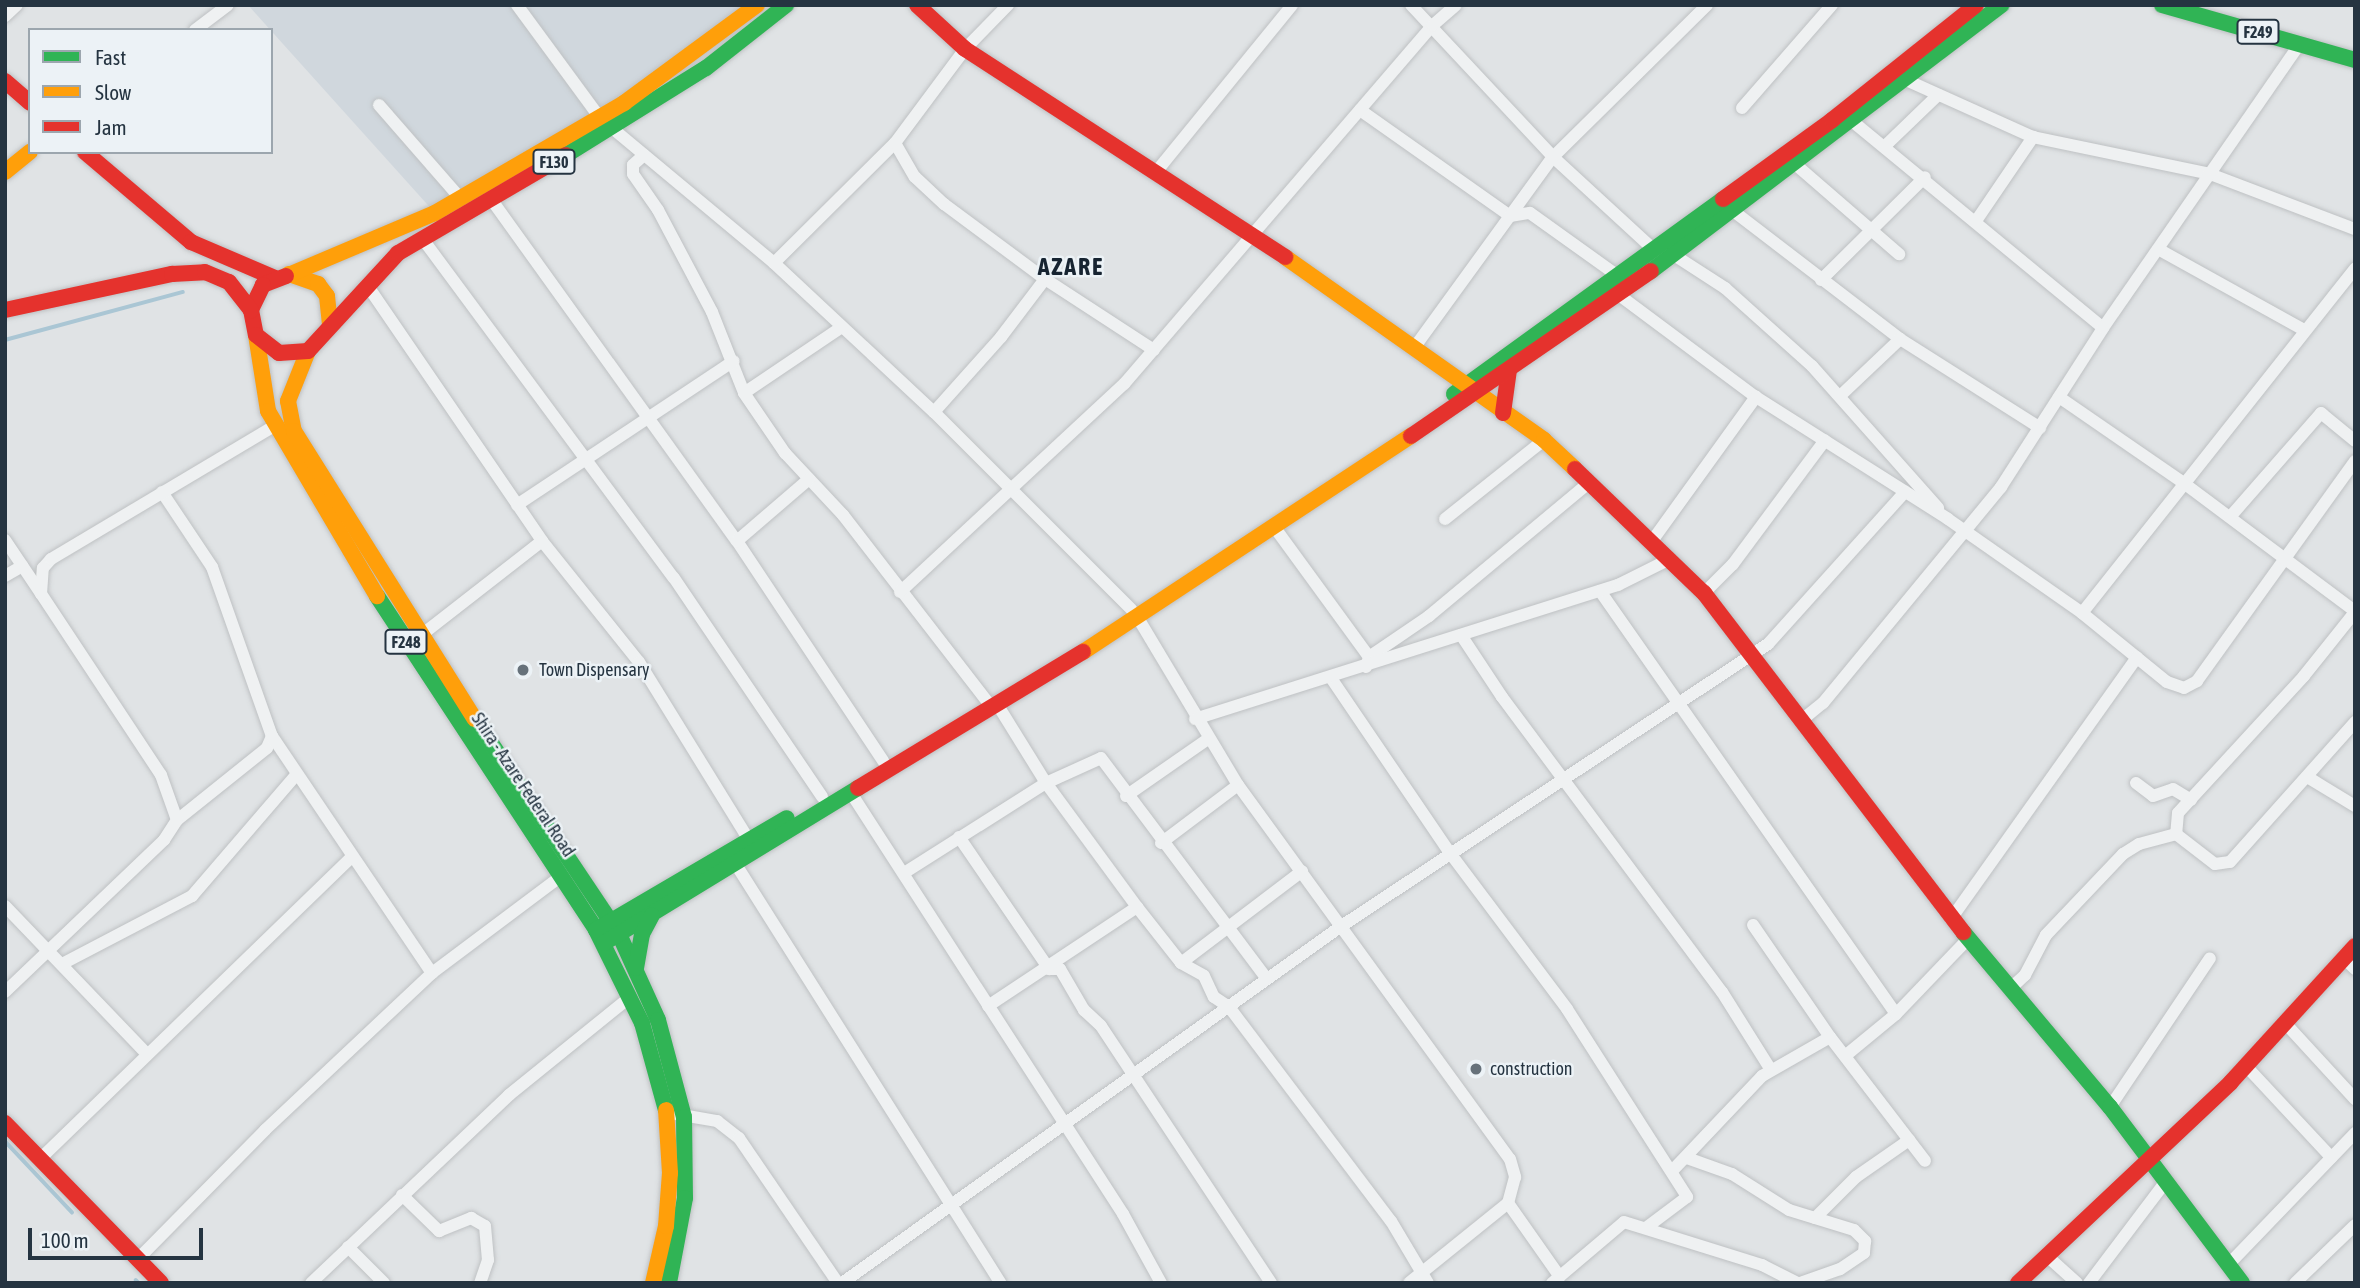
<!DOCTYPE html>
<html>
<head>
<meta charset="utf-8">
<style>
	body { margin:0 }
	#map { position:relative; width:2360px; height:1288px; overflow:hidden; background:#e0e3e5; font-family:"Asap Condensed",sans-serif }
	div>[style] { position:absolute }
	[style*='--x'] { left:calc(var(--x)*1px); top:calc(var(--y)*1px); width:calc(var(--w)*1px); rotate:calc(var(--a)*1deg) }
	.built>* { inset:0; background:#d0d7dd }
	.stream>* { height:3.5px; margin:-1.75px; padding:0 1.75px; transform-origin:1.75px; border-radius:1.75px; background:#aac6d4 }
	.roads { filter:drop-shadow(0 0 2px #bec1c3) drop-shadow(0 0 2px #bec1c3) }
	.street>* { height:12px; margin:-6px; padding:0 6px; transform-origin:6px; border-radius:6px; background:#eff1f2 }
	.fast>* { height:16px; margin:-8px; padding:0 8px; transform-origin:8px; border-radius:8px; background:#30b455 }
	.slow>* { height:16px; margin:-8px; padding:0 8px; transform-origin:8px; border-radius:8px; background:#ff9f0a }
	.jam>* { height:16px; margin:-8px; padding:0 8px; transform-origin:8px; border-radius:8px; background:#e5322d }
	.dots>* { width:19px; height:19px; translate:-50% -50%; box-sizing:border-box; border:4px solid #ecf2f6; border-radius:50% }
	span { translate:-50% -50%; white-space:nowrap; text-align:center; line-height:1.15; -webkit-text-stroke:5px #ecf2f6; paint-order:stroke }
	.shield-label span { padding:2px 5px; background:#ecf2f6; border:2px solid; border-radius:5px; -webkit-text-stroke-width:0 }
	.shield-label { font-size:16px; color:#253441; font-weight:700 }
	.poi-label { font-size:18px; color:#253441 }
	.left { translate:0 -50%; text-align:left }
	.street-label { font-size:18px; color:#253441 }
	.district-label { font-size:24px; color:#172431; font-weight:700; letter-spacing:2px }
	.frame { position:absolute; inset:0; border:7px solid #253441; pointer-events:none }
	.legend { position:absolute; left:28px; top:28px; width:245px; height:126px; box-sizing:border-box; background:#ecf2f6; border:2px solid #9ca6ae; margin:0; padding:9px 12px; list-style:none; font-size:21px; color:#253441 }
	.legend li { display:flex; align-items:center; gap:14px; height:35px }
	.legend b { width:35px; border:2px solid #9ca6ae }
	.scale { position:absolute; left:28px; top:1228px; width:175px; height:32px; box-sizing:border-box; border:4px solid #253441; border-top:0; padding-left:9px; font-size:21px; line-height:24px; white-space:nowrap; color:#253441; -webkit-text-stroke:5px #ecf2f6; paint-order:stroke }
</style>
</head>
<body>
<div id="map">
	<div class="built">
		<div style="clip-path:polygon(248px 5px,757px 5px,684px 62px,435px 213px)"></div>
	</div>
	<div class="stream">
		<div style="--x:5;--y:340;--w:184;--a:-15.1"></div>
		<div style="--x:5;--y:1141;--w:98;--a:46.7"></div>
		<div style="--x:136;--y:1280;--w:4;--a:45"></div>
	</div>
	<div class="roads">
		<div class="street">
			<div style="--x:517;--y:5;--w:140;--a:53.7"></div>
			<div style="--x:600;--y:118;--w:226;--a:39.8"></div>
			<div style="--x:774;--y:263;--w:219;--a:43"></div>
			<div style="--x:934;--y:412;--w:279;--a:45"></div>
			<div style="--x:1411;--y:5;--w:208;--a:46.9"></div>
			<div style="--x:1553;--y:157;--w:137;--a:42.6"></div>
			<div style="--x:5;--y:16;--w:16;--a:-43"></div>
			<div style="--x:195;--y:30;--w:41;--a:-37.1"></div>
			<div style="--x:1906;--y:80;--w:139;--a:24.2"></div>
			<div style="--x:2033;--y:137;--w:181;--a:11.8"></div>
			<div style="--x:2210;--y:174;--w:155;--a:20.8"></div>
			<div style="--x:379;--y:105;--w:123;--a:48.9"></div>
			<div style="--x:1742;--y:108;--w:137;--a:-48.9"></div>
			<div style="--x:1360;--y:110;--w:184;--a:35.2"></div>
			<div style="--x:1510;--y:216;--w:20;--a:-9"></div>
			<div style="--x:1530;--y:213;--w:108;--a:35.6"></div>
			<div style="--x:1852;--y:121;--w:325;--a:39.5"></div>
			<div style="--x:895;--y:143;--w:39;--a:60"></div>
			<div style="--x:915;--y:177;--w:40;--a:43"></div>
			<div style="--x:944;--y:204;--w:126;--a:36.6"></div>
			<div style="--x:1045;--y:279;--w:130;--a:33.1"></div>
			<div style="--x:1885;--y:146;--w:74;--a:-43.9"></div>
			<div style="--x:644;--y:155;--w:15;--a:138"></div>
			<div style="--x:633;--y:165;--w:9;--a:90"></div>
			<div style="--x:633;--y:174;--w:44;--a:55.2"></div>
			<div style="--x:658;--y:210;--w:115;--a:62.1"></div>
			<div style="--x:712;--y:312;--w:87;--a:68.4"></div>
			<div style="--x:744;--y:393;--w:73;--a:55.7"></div>
			<div style="--x:785;--y:453;--w:85;--a:46.9"></div>
			<div style="--x:843;--y:515;--w:235;--a:52.3"></div>
			<div style="--x:1795;--y:164;--w:138;--a:40.9"></div>
			<div style="--x:1156;--y:172;--w:215;--a:-50.8"></div>
			<div style="--x:491;--y:199;--w:421;--a:54.3"></div>
			<div style="--x:737;--y:541;--w:264;--a:56.4"></div>
			<div style="--x:1732;--y:210;--w:212;--a:37.5"></div>
			<div style="--x:1900;--y:339;--w:166;--a:32.4"></div>
			<div style="--x:1976;--y:221;--w:102;--a:-55.8"></div>
			<div style="--x:422;--y:238;--w:423;--a:53.5"></div>
			<div style="--x:674;--y:578;--w:264;--a:55.9"></div>
			<div style="--x:2158;--y:249;--w:167;--a:29"></div>
			<div style="--x:1674;--y:255;--w:61;--a:32.9"></div>
			<div style="--x:1725;--y:288;--w:117;--a:41.9"></div>
			<div style="--x:1812;--y:366;--w:190;--a:48.4"></div>
			<div style="--x:774;--y:263;--w:170;--a:-44.8"></div>
			<div style="--x:895;--y:143;--w:117;--a:-53.3"></div>
			<div style="--x:965;--y:49;--w:62;--a:-45.7"></div>
			<div style="--x:1821;--y:280;--w:146;--a:-44.7"></div>
			<div style="--x:367;--y:285;--w:310;--a:55.6"></div>
			<div style="--x:542;--y:541;--w:150;--a:142.1"></div>
			<div style="--x:1619;--y:295;--w:171;--a:36.7"></div>
			<div style="--x:1756;--y:397;--w:227;--a:32.4"></div>
			<div style="--x:1948;--y:519;--w:164;--a:35"></div>
			<div style="--x:2082;--y:613;--w:109;--a:39.1"></div>
			<div style="--x:2167;--y:682;--w:18;--a:19"></div>
			<div style="--x:2184;--y:688;--w:15;--a:-28"></div>
			<div style="--x:2197;--y:681;--w:271;--a:-54.3"></div>
			<div style="--x:1414;--y:348;--w:236;--a:-54"></div>
			<div style="--x:1553;--y:157;--w:216;--a:-44.6"></div>
			<div style="--x:744;--y:393;--w:118;--a:-34"></div>
			<div style="--x:1840;--y:396;--w:83;--a:-43.5"></div>
			<div style="--x:2059;--y:397;--w:153;--a:34.6"></div>
			<div style="--x:2185;--y:484;--w:212;--a:36.8"></div>
			<div style="--x:934;--y:412;--w:101;--a:-48.2"></div>
			<div style="--x:1001;--y:337;--w:73;--a:-52.8"></div>
			<div style="--x:162;--y:492;--w:90;--a:56.3"></div>
			<div style="--x:212;--y:567;--w:179;--a:70.5"></div>
			<div style="--x:272;--y:736;--w:13;--a:113"></div>
			<div style="--x:267;--y:748;--w:115;--a:141.3"></div>
			<div style="--x:517;--y:505;--w:260;--a:-33.6"></div>
			<div style="--x:2230;--y:517;--w:138;--a:-48.8"></div>
			<div style="--x:2321;--y:413;--w:44;--a:39.5"></div>
			<div style="--x:1445;--y:519;--w:127;--a:-38.6"></div>
			<div style="--x:1275;--y:528;--w:160;--a:53.9"></div>
			<div style="--x:5;--y:540;--w:63;--a:56.1"></div>
			<div style="--x:542;--y:541;--w:155;--a:51.3"></div>
			<div style="--x:639;--y:662;--w:209;--a:58.3"></div>
			<div style="--x:737;--y:541;--w:95;--a:-40.7"></div>
			<div style="--x:1652;--y:541;--w:178;--a:-54.2"></div>
			<div style="--x:5;--y:576;--w:20;--a:-30"></div>
			<div style="--x:1600;--y:591;--w:516;--a:55.02"></div>
			<div style="--x:900;--y:592;--w:306;--a:-42.9"></div>
			<div style="--x:1124;--y:384;--w:474;--a:-49.3"></div>
			<div style="--x:1433;--y:25;--w:30;--a:-41"></div>
			<div style="--x:1704;--y:593;--w:41;--a:-45"></div>
			<div style="--x:1733;--y:564;--w:154;--a:-53.4"></div>
			<div style="--x:2355;--y:612;--w:82;--a:128.6"></div>
			<div style="--x:2304;--y:676;--w:186;--a:132.6"></div>
			<div style="--x:2178;--y:813;--w:21;--a:95"></div>
			<div style="--x:2176;--y:834;--w:49;--a:37.6"></div>
			<div style="--x:2215;--y:864;--w:15;--a:-8"></div>
			<div style="--x:2230;--y:862;--w:188;--a:-48.2"></div>
			<div style="--x:2082;--y:613;--w:440;--a:-51.6"></div>
			<div style="--x:1138;--y:618;--w:195;--a:59.1"></div>
			<div style="--x:1238;--y:785;--w:462;--a:54"></div>
			<div style="--x:1510;--y:1159;--w:19;--a:74"></div>
			<div style="--x:1515;--y:1177;--w:27;--a:105"></div>
			<div style="--x:1508;--y:1203;--w:127;--a:141.1"></div>
			<div style="--x:1461;--y:635;--w:74;--a:56.5"></div>
			<div style="--x:1502;--y:697;--w:368;--a:53.3"></div>
			<div style="--x:1722;--y:992;--w:92;--a:57.9"></div>
			<div style="--x:1366;--y:667;--w:10;--a:-73"></div>
			<div style="--x:1369;--y:657;--w:73;--a:-34.3"></div>
			<div style="--x:1429;--y:616;--w:209;--a:-39.8"></div>
			<div style="--x:1331;--y:678;--w:212;--a:55.8"></div>
			<div style="--x:1450;--y:853;--w:195;--a:53.1"></div>
			<div style="--x:1567;--y:1009;--w:223;--a:57.4"></div>
			<div style="--x:1687;--y:1197;--w:50;--a:143.1"></div>
			<div style="--x:997;--y:704;--w:93;--a:58.2"></div>
			<div style="--x:1046;--y:783;--w:154;--a:53.7"></div>
			<div style="--x:1137;--y:907;--w:71;--a:51.8"></div>
			<div style="--x:1181;--y:963;--w:26;--a:29"></div>
			<div style="--x:1204;--y:976;--w:23;--a:65"></div>
			<div style="--x:1214;--y:997;--w:18;--a:34"></div>
			<div style="--x:1229;--y:1007;--w:268;--a:52.9"></div>
			<div style="--x:1391;--y:1221;--w:72;--a:59.2"></div>
			<div style="--x:1195;--y:719;--w:444;--a:-17.6"></div>
			<div style="--x:1618;--y:585;--w:58;--a:-26.6"></div>
			<div style="--x:1803;--y:719;--w:26;--a:-39"></div>
			<div style="--x:1823;--y:703;--w:280;--a:-50.5"></div>
			<div style="--x:2001;--y:487;--w:189;--a:-57.3"></div>
			<div style="--x:2103;--y:328;--w:346;--a:-55.3"></div>
			<div style="--x:272;--y:736;--w:286;--a:56"></div>
			<div style="--x:2309;--y:778;--w:54;--a:31.3"></div>
			<div style="--x:2136;--y:783;--w:21;--a:37"></div>
			<div style="--x:2153;--y:796;--w:21;--a:-19"></div>
			<div style="--x:2173;--y:789;--w:21;--a:31"></div>
			<div style="--x:851;--y:793;--w:501;--a:57.13"></div>
			<div style="--x:1123;--y:1214;--w:79;--a:61.2"></div>
			<div style="--x:1126;--y:796;--w:100;--a:-34.8"></div>
			<div style="--x:959;--y:837;--w:160;--a:55.7"></div>
			<div style="--x:1049;--y:969;--w:11;--a:0"></div>
			<div style="--x:1060;--y:969;--w:48;--a:59.7"></div>
			<div style="--x:1084;--y:1010;--w:23;--a:43"></div>
			<div style="--x:1101;--y:1026;--w:308;--a:56.5"></div>
			<div style="--x:1161;--y:843;--w:96;--a:-37"></div>
			<div style="--x:735;--y:863;--w:497;--a:57.7"></div>
			<div style="--x:904;--y:873;--w:168;--a:-32.4"></div>
			<div style="--x:1046;--y:783;--w:60;--a:-24.4"></div>
			<div style="--x:1101;--y:758;--w:276;--a:53.1"></div>
			<div style="--x:5;--y:906;--w:204;--a:46.2"></div>
			<div style="--x:1951;--y:919;--w:321;--a:-54.6"></div>
			<div style="--x:1753;--y:925;--w:136;--a:55.5"></div>
			<div style="--x:1830;--y:1037;--w:156;--a:52.5"></div>
			<div style="--x:2344;--y:958;--w:16;--a:45"></div>
			<div style="--x:1181;--y:963;--w:152;--a:-37.2"></div>
			<div style="--x:62;--y:964;--w:147;--a:-27.6"></div>
			<div style="--x:192;--y:896;--w:160;--a:-49.3"></div>
			<div style="--x:2011;--y:988;--w:19;--a:-43"></div>
			<div style="--x:2025;--y:975;--w:45;--a:-62.3"></div>
			<div style="--x:2046;--y:935;--w:112;--a:-46.5"></div>
			<div style="--x:2123;--y:854;--w:19;--a:-32"></div>
			<div style="--x:2139;--y:844;--w:38;--a:-15"></div>
			<div style="--x:5;--y:992;--w:220;--a:-43.7"></div>
			<div style="--x:164;--y:840;--w:24;--a:-57"></div>
			<div style="--x:177;--y:820;--w:48;--a:-109.6"></div>
			<div style="--x:161;--y:775;--w:217;--a:-123.5"></div>
			<div style="--x:41;--y:594;--w:26;--a:-86"></div>
			<div style="--x:43;--y:568;--w:12;--a:-48"></div>
			<div style="--x:51;--y:559;--w:260;--a:-30.8"></div>
			<div style="--x:988;--y:1006;--w:179;--a:-33.6"></div>
			<div style="--x:2286;--y:1024;--w:102;--a:47.4"></div>
			<div style="--x:1845;--y:1056;--w:66;--a:-39.5"></div>
			<div style="--x:1896;--y:1014;--w:104;--a:-46.2"></div>
			<div style="--x:2246;--y:1066;--w:125;--a:47"></div>
			<div style="--x:2110;--y:1107;--w:179;--a:-56.1"></div>
			<div style="--x:676;--y:1114;--w:42;--a:9.7"></div>
			<div style="--x:717;--y:1121;--w:28;--a:38"></div>
			<div style="--x:739;--y:1138;--w:176;--a:55.7"></div>
			<div style="--x:1687;--y:1158;--w:48;--a:19.6"></div>
			<div style="--x:1732;--y:1174;--w:67;--a:32.3"></div>
			<div style="--x:1789;--y:1210;--w:68;--a:17.1"></div>
			<div style="--x:1854;--y:1230;--w:16;--a:45"></div>
			<div style="--x:1865;--y:1241;--w:12;--a:95"></div>
			<div style="--x:1864;--y:1253;--w:29;--a:146"></div>
			<div style="--x:1840;--y:1269;--w:42;--a:160.7"></div>
			<div style="--x:40;--y:1159;--w:434;--a:-44.1"></div>
			<div style="--x:1672;--y:1171;--w:131;--a:-46.5"></div>
			<div style="--x:1762;--y:1076;--w:78;--a:-29.8"></div>
			<div style="--x:402;--y:1195;--w:52;--a:44.2"></div>
			<div style="--x:439;--y:1231;--w:35;--a:-22"></div>
			<div style="--x:471;--y:1218;--w:16;--a:30"></div>
			<div style="--x:485;--y:1226;--w:34;--a:85"></div>
			<div style="--x:488;--y:1260;--w:24;--a:109"></div>
			<div style="--x:1508;--y:1203;--w:90;--a:54.9"></div>
			<div style="--x:1815;--y:1218;--w:58;--a:-45"></div>
			<div style="--x:1856;--y:1177;--w:65;--a:-34.9"></div>
			<div style="--x:348;--y:1247;--w:51;--a:45"></div>
			<div style="--x:2047;--y:1256;--w:40;--a:42"></div>
			<div style="--x:138;--y:1259;--w:181;--a:-45.4"></div>
			<div style="--x:265;--y:1130;--w:229;--a:-43.2"></div>
			<div style="--x:432;--y:973;--w:160;--a:-36.9"></div>
			<div style="--x:2229;--y:1264;--w:182;--a:-46.1"></div>
			<div style="--x:311;--y:1283;--w:273;--a:-43.5"></div>
			<div style="--x:509;--y:1095;--w:156;--a:-39"></div>
			<div style="--x:842;--y:1283;--w:612;--a:-35.56"></div>
			<div style="--x:1340;--y:927;--w:513;--a:-33.47"></div>
			<div style="--x:1768;--y:644;--w:205;--a:-48"></div>
			<div style="--x:1552;--y:1283;--w:94;--a:-40.3"></div>
			<div style="--x:1624;--y:1222;--w:145;--a:17.3"></div>
			<div style="--x:1762;--y:1265;--w:39;--a:27"></div>
			<div style="--x:2089;--y:1283;--w:129;--a:-52.9"></div>
			<div style="--x:2295;--y:1283;--w:83;--a:-44"></div>
		</div>
		<div class="fast">
			<div style="--x:2162;--y:5;--w:201;--a:15.9"></div>
			<div style="--x:566;--y:155;--w:165;--a:-31.9"></div>
			<div style="--x:706;--y:68;--w:102;--a:-38.2"></div>
			<div style="--x:1651;--y:271;--w:440;--a:-37.2"></div>
			<div style="--x:1454;--y:394;--w:332;--a:-35.9"></div>
			<div style="--x:377;--y:596;--w:399;--a:56.7"></div>
			<div style="--x:596;--y:930;--w:104;--a:63.7"></div>
			<div style="--x:642;--y:1023;--w:90;--a:74.6"></div>
			<div style="--x:475;--y:719;--w:259;--a:56.2"></div>
			<div style="--x:619;--y:934;--w:94;--a:65.6"></div>
			<div style="--x:658;--y:1020;--w:100;--a:75"></div>
			<div style="--x:684;--y:1117;--w:81;--a:89.3"></div>
			<div style="--x:685;--y:1198;--w:86;--a:100.7"></div>
			<div style="--x:596;--y:930;--w:221;--a:-30.4"></div>
			<div style="--x:1963;--y:932;--w:229;--a:50"></div>
			<div style="--x:2110;--y:1107;--w:220;--a:53.1"></div>
			<div style="--x:604;--y:943;--w:298;--a:-31.4"></div>
			<div style="--x:636;--y:968;--w:35;--a:-80"></div>
			<div style="--x:642;--y:934;--w:21;--a:-62"></div>
		</div>
		<div class="slow">
			<div style="--x:5;--y:172;--w:32;--a:-39"></div>
			<div style="--x:1285;--y:257;--w:317;--a:35.2"></div>
			<div style="--x:1544;--y:440;--w:42;--a:43.1"></div>
			<div style="--x:289;--y:274;--w:31;--a:19"></div>
			<div style="--x:318;--y:284;--w:15;--a:53"></div>
			<div style="--x:327;--y:296;--w:30;--a:84"></div>
			<div style="--x:286;--y:276;--w:162;--a:-22.9"></div>
			<div style="--x:435;--y:213;--w:219;--a:-30.2"></div>
			<div style="--x:624;--y:103;--w:165;--a:-36.4"></div>
			<div style="--x:256;--y:335;--w:77;--a:81"></div>
			<div style="--x:268;--y:411;--w:215;--a:59.5"></div>
			<div style="--x:308;--y:351;--w:54;--a:111.8"></div>
			<div style="--x:288;--y:401;--w:31;--a:79"></div>
			<div style="--x:294;--y:431;--w:340;--a:57.9"></div>
			<div style="--x:1083;--y:652;--w:393;--a:-33.4"></div>
			<div style="--x:653;--y:1283;--w:58;--a:-77.2"></div>
			<div style="--x:666;--y:1226;--w:53;--a:-85.7"></div>
			<div style="--x:670;--y:1173;--w:63;--a:-93.6"></div>
		</div>
		<div class="jam">
			<div style="--x:917;--y:5;--w:65;--a:42.5"></div>
			<div style="--x:965;--y:49;--w:382;--a:33"></div>
			<div style="--x:5;--y:81;--w:33;--a:41"></div>
			<div style="--x:85;--y:152;--w:139;--a:40.3"></div>
			<div style="--x:191;--y:242;--w:91;--a:23.2"></div>
			<div style="--x:1723;--y:199;--w:135;--a:-35.9"></div>
			<div style="--x:1832;--y:120;--w:184;--a:-38.6"></div>
			<div style="--x:286;--y:276;--w:25;--a:159"></div>
			<div style="--x:263;--y:285;--w:28;--a:116"></div>
			<div style="--x:251;--y:310;--w:25;--a:79"></div>
			<div style="--x:256;--y:335;--w:29;--a:38"></div>
			<div style="--x:279;--y:353;--w:29;--a:-4"></div>
			<div style="--x:308;--y:351;--w:133;--a:-47.4"></div>
			<div style="--x:398;--y:253;--w:194;--a:-30.3"></div>
			<div style="--x:5;--y:310;--w:171;--a:-12.2"></div>
			<div style="--x:172;--y:274;--w:33;--a:-3"></div>
			<div style="--x:205;--y:272;--w:26;--a:23"></div>
			<div style="--x:229;--y:282;--w:36;--a:52"></div>
			<div style="--x:1503;--y:413;--w:43;--a:-82.1"></div>
			<div style="--x:1411;--y:436;--w:291;--a:-34.5"></div>
			<div style="--x:1575;--y:469;--w:179;--a:43.9"></div>
			<div style="--x:1704;--y:593;--w:427;--a:52.6"></div>
			<div style="--x:858;--y:788;--w:263;--a:-31.2"></div>
			<div style="--x:5;--y:1123;--w:223;--a:45.7"></div>
			<div style="--x:2018;--y:1283;--w:293;--a:-43.3"></div>
			<div style="--x:2231;--y:1082;--w:184;--a:-47.6"></div>
		</div>
	</div>
	<div class="dots">
		<div style="left:523px;top:670px;background:#66717a"></div>
		<div style="left:1476px;top:1069px;background:#66717a"></div>
	</div>
	<div class="shield-label">
		<span style="left:2258px;top:32px">F249</span>
		<span style="left:554px;top:162px">F130</span>
		<span style="left:406px;top:642px">F248</span>
	</div>
	<div class="poi-label">
		<span class="left" style="left:539px;top:670px">Town Dispensary</span>
		<span class="left" style="left:1490px;top:1069px">construction</span>
	</div>
	<div class="street-label">
		<span style="left:523px;top:785px;rotate:56deg">Shira - Azare Federal Road</span>
	</div>
	<div class="district-label">
		<span style="left:1071px;top:267px">AZARE</span>
	</div>
	<div class="frame"></div>
	<ul class="legend">
	<li><b style="height:9px;background:#30b455"></b>Fast</li>
	<li><b style="height:9px;background:#ff9f0a"></b>Slow</li>
	<li><b style="height:9px;background:#e5322d"></b>Jam</li>
	</ul>
	<div class="scale">100 m</div>
</div>
</body>
</html>
